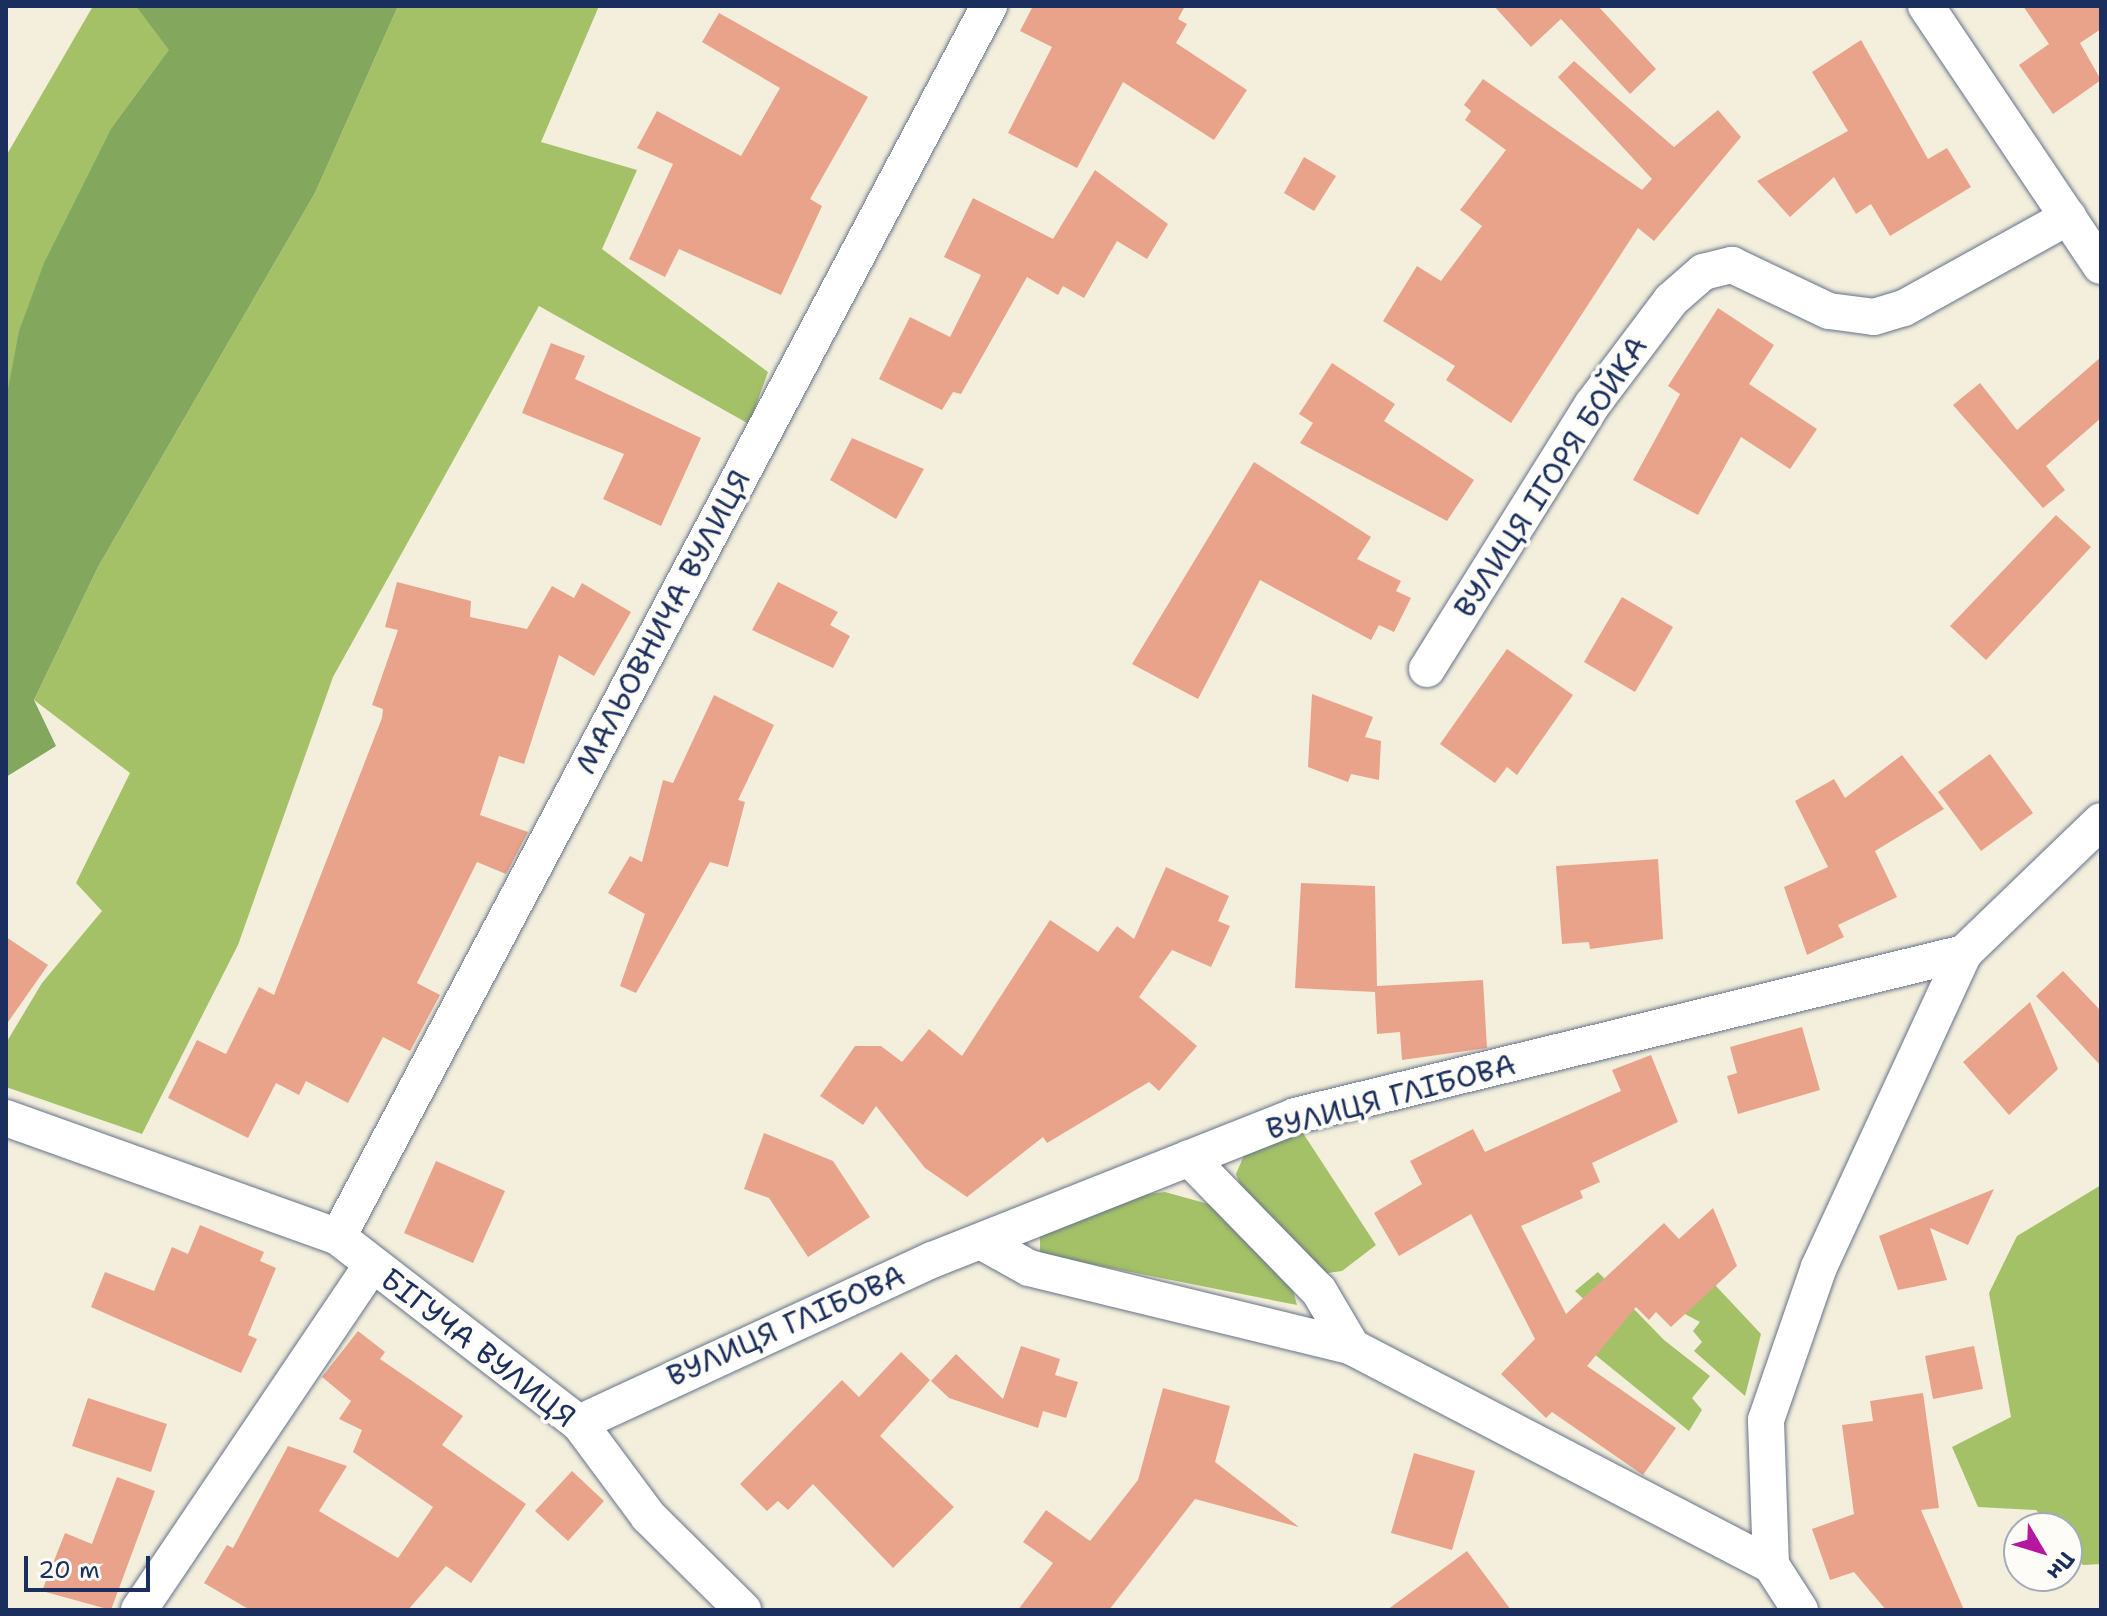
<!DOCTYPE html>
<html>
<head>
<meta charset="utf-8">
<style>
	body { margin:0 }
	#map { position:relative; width:2107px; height:1616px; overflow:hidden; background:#f3efdc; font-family:"Shantell Sans",sans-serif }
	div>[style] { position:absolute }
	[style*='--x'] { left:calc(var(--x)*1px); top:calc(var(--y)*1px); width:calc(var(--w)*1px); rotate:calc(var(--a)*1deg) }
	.green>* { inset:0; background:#a4c168 }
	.forest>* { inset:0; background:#83a75c }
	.building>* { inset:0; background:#e9a38a }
	.roads { filter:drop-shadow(0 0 2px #67728a) drop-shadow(0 0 2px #67728a) }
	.street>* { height:36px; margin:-18px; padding:0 18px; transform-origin:18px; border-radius:18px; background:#fff }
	span { translate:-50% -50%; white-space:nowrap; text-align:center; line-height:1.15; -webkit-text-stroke:8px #fdfcf7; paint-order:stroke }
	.street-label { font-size:30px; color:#1b2f5e }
	.frame { position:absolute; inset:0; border:8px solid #1b2f5e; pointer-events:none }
	.north { position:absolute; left:2003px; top:1512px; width:80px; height:80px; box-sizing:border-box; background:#fdfcf7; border:2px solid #a3aaba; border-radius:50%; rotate:128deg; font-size:22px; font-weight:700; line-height:32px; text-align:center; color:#1b2f5e }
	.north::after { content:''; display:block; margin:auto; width:28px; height:36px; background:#b5179e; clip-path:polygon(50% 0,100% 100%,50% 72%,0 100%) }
	.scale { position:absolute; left:24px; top:1556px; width:126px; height:36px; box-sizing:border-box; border:4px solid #1b2f5e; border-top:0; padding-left:10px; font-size:24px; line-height:28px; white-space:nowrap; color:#1b2f5e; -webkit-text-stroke:6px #fdfcf7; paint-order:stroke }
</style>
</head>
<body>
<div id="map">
	<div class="green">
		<div style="clip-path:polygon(93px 6px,207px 6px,6px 400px,6px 156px)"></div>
		<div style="clip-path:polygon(398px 6px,599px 6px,541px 142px,637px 170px,602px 249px,768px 372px,749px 424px,539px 306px,333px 677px,238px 945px,142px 1134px,6px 1087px,6px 1043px,42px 983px,102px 911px,76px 883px,130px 773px,34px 700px,98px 567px,315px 193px)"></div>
		<div style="clip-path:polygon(1301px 1130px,1376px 1245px,1342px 1271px,1321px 1274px,1243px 1192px,1236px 1174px,1245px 1153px)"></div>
		<div style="clip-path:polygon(2101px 1185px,2101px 1564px,2083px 1565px,2067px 1547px,2067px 1528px,2051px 1528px,2036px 1510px,1978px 1507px,1952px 1447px,2011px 1417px,1989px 1293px,2017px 1236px)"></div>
		<div style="clip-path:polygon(1165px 1192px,1212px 1205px,1291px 1283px,1297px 1305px,1040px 1254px,1040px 1234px,1138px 1195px)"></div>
		<div style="clip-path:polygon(1700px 1269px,1761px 1334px,1745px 1396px,1694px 1351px,1702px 1342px,1693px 1331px,1700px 1322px,1683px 1313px)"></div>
		<div style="clip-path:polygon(1598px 1272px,1664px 1340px,1710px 1376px,1692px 1398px,1702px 1410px,1689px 1431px,1588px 1349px,1611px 1325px,1575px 1291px)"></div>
	</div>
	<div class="forest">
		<div style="clip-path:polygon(136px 6px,398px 6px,315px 193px,98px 567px,34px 700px,56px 746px,6px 777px,6px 400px,19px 331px,44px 263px,111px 129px,169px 50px)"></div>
	</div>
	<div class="building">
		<div style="clip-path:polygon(1033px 6px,1185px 6px,1178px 19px,1187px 24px,1176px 43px,1247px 90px,1214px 140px,1123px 82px,1077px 168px,1008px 133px,1052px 47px,1020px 31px)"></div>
		<div style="clip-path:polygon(1494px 6px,1598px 6px,1656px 69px,1630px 94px,1561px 19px,1531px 47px)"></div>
		<div style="clip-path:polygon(2023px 6px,2101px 6px,2101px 29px,2080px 43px,2101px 80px,2053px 114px,2019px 65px,2049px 44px)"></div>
		<div style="clip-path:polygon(719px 13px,868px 97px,810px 199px,822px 206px,781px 295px,679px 249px,665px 277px,629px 259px,673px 164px,637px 148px,657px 111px,741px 156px,780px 88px,702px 42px)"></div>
		<div style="clip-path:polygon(1861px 40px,1928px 159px,1947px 148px,1971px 187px,1890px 236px,1871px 204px,1856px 214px,1834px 177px,1790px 217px,1757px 181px,1848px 131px,1812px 72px)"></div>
		<div style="clip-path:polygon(1574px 61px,1674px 147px,1718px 110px,1741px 137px,1654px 241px,1638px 228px,1511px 423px,1446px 380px,1455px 366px,1383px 321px,1417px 266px,1441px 281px,1482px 226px,1460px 210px,1506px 150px,1465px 120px,1471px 111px,1464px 105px,1483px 79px,1642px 190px,1652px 179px,1558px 77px)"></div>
		<div style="clip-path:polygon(1304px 157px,1336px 176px,1314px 211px,1284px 193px)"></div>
		<div style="clip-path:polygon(1095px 170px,1168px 224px,1147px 259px,1117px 241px,1084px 298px,1063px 286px,1058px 295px,1027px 277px,961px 394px,953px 392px,942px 410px,879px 379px,910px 317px,950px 337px,981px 275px,944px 257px,973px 198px,1053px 239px)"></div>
		<div style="clip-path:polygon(1718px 308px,1774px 345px,1749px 384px,1817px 429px,1790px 469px,1741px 437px,1698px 515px,1633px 480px,1680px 394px,1668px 386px)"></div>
		<div style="clip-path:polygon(551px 343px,585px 356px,575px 379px,701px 438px,661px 526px,603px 499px,624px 454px,522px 413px)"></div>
		<div style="clip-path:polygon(2101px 357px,2101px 418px,2046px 466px,2065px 490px,2043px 508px,1953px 405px,1980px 383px,2017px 430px)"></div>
		<div style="clip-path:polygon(1332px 363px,1395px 404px,1384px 421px,1474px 480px,1447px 521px,1300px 443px,1313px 423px,1299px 414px)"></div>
		<div style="clip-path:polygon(852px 438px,924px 469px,896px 519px,830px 480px)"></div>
		<div style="clip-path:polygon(1254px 462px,1371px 537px,1357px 559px,1401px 581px,1396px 591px,1411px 598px,1394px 632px,1379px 625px,1371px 640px,1260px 580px,1198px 699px,1132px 664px)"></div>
		<div style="clip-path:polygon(2056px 515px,2091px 547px,1986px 660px,1950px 626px)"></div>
		<div style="clip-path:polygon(397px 582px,471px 601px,470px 617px,527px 629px,552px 586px,574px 598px,582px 583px,631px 612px,594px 676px,559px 655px,524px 764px,499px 756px,480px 815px,528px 832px,506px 874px,477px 862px,417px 983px,440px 995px,410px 1051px,383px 1037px,348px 1103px,306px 1081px,299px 1095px,276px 1083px,248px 1138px,168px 1098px,197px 1040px,226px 1054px,259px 987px,274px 995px,382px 718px,383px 709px,372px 705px,398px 630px,385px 627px)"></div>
		<div style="clip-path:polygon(778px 582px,838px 612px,830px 625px,850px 636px,833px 668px,752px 630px)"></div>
		<div style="clip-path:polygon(1622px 597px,1673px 627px,1635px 692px,1584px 662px)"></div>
		<div style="clip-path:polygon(1507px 649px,1573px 695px,1517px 775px,1507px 767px,1495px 783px,1440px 744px)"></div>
		<div style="clip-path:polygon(1312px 694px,1373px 717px,1365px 737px,1381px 741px,1379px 780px,1351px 774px,1348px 782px,1308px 767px)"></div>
		<div style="clip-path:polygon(714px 695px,774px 725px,738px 800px,745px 802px,728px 867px,710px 862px,636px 993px,620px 986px,645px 914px,608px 893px,630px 856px,642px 862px,663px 780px,673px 783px)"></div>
		<div style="clip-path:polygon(1990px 754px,2033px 813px,1981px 851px,1938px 792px)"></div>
		<div style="clip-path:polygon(1902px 755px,1944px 809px,1875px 851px,1897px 897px,1838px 925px,1844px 937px,1807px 955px,1784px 887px,1828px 867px,1795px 801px,1834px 779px,1845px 798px)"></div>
		<div style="clip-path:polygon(1658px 859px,1663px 939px,1590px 949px,1589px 942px,1562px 944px,1556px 866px)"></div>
		<div style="clip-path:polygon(1166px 867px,1229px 896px,1218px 921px,1230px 926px,1211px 967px,1172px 950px,1139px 997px,1197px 1046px,1159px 1091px,1149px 1082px,1047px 1143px,1043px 1137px,967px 1197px,925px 1168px,876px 1106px,863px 1125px,820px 1096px,855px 1046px,881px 1046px,902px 1062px,929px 1029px,962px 1056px,1050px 920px,1098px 952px,1117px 926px,1134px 939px)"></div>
		<div style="clip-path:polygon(1301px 883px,1375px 886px,1377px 986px,1483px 980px,1487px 1048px,1402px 1060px,1400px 1032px,1377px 1034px,1375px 992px,1295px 988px)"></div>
		<div style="clip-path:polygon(6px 937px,48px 965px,6px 1025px)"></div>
		<div style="clip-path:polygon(2063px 971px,2101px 1011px,2101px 1066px,2036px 996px)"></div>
		<div style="clip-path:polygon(2030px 1002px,2058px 1069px,2009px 1115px,1963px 1062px)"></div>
		<div style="clip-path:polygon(1802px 1027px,1820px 1090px,1738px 1114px,1727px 1076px,1737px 1073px,1730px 1047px)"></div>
		<div style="clip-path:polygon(1651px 1055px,1678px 1122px,1592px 1163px,1600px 1182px,1580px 1191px,1583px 1198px,1521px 1226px,1566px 1314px,1664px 1223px,1679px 1239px,1713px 1208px,1737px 1266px,1671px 1327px,1656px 1312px,1649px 1320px,1636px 1307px,1587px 1366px,1676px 1428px,1643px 1475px,1552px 1412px,1546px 1418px,1501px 1374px,1535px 1339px,1471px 1214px,1399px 1256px,1374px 1213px,1422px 1184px,1410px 1161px,1473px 1129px,1485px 1152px,1621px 1091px,1612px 1070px)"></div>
		<div style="clip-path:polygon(764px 1133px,833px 1161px,870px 1217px,808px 1257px,769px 1198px,744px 1189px)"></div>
		<div style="clip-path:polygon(436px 1161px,505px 1191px,473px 1263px,404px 1233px)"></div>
		<div style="clip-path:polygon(1994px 1189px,1968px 1245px,1930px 1228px,1947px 1280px,1898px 1290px,1879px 1236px)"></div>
		<div style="clip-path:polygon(200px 1225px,264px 1252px,260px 1261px,276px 1268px,248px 1335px,257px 1339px,241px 1373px,91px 1307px,105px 1272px,154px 1291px,172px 1247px,188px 1254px)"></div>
		<div style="clip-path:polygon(358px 1331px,385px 1352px,380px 1359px,463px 1416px,442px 1445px,526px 1504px,471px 1583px,446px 1566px,408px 1610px,250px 1610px,204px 1583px,227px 1545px,233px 1548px,288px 1446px,347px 1466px,319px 1511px,398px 1558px,433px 1507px,353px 1452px,362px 1430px,339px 1419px,351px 1401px,322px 1377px)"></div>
		<div style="clip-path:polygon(1021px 1346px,1060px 1359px,1055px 1375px,1078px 1382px,1066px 1418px,1043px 1411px,1038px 1428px,949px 1398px,931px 1381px,956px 1354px,1003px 1399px)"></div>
		<div style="clip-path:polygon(1974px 1346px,1983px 1389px,1933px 1399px,1925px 1356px)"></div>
		<div style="clip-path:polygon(901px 1352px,930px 1380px,880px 1436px,954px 1507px,893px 1568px,813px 1484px,788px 1510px,778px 1501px,767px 1511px,740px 1484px,842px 1380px,859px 1397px)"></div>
		<div style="clip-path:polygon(1163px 1388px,1230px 1406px,1215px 1462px,1299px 1527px,1195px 1499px,1109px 1610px,1018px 1610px,1053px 1563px,1023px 1542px,1046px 1510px,1090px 1541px,1138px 1480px)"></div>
		<div style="clip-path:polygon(1923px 1393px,1939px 1508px,1921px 1510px,1964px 1610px,1886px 1610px,1854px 1572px,1830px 1580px,1812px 1529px,1854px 1514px,1842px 1425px,1873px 1421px,1870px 1401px)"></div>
		<div style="clip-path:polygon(88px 1398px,167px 1424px,151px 1472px,72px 1446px)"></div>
		<div style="clip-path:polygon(1414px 1453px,1475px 1471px,1452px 1550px,1391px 1533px)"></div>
		<div style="clip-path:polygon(572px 1471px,604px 1501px,568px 1541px,535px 1511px)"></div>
		<div style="clip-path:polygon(117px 1477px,155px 1491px,111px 1610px,42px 1591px,65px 1533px,92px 1544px)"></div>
		<div style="clip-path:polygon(1467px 1551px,1511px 1610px,1387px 1610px)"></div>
	</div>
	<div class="roads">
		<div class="street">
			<div style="--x:1926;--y:6;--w:313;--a:56.1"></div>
			<div style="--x:1427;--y:669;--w:311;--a:-58"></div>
			<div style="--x:1592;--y:405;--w:131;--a:-53"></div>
			<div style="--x:1671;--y:300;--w:43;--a:-41.2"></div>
			<div style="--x:1703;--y:272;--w:30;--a:-14"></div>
			<div style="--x:1732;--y:265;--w:107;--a:25.4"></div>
			<div style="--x:1829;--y:311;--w:45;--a:7.6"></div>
			<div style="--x:1874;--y:317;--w:31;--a:-17"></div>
			<div style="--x:1904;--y:308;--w:188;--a:-29"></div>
			<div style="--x:6;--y:1118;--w:353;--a:19.7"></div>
			<div style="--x:338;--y:1237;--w:304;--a:37.7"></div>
			<div style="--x:579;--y:1423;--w:116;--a:53.4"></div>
			<div style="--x:648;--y:1516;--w:134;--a:44.7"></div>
			<div style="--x:1189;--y:1158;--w:186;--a:45.7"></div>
			<div style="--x:1319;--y:1291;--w:65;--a:59.5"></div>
			<div style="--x:338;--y:1237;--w:1393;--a:-62.13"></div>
			<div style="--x:984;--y:1243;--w:51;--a:29.1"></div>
			<div style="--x:1029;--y:1268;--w:333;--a:13.7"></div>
			<div style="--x:1352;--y:1347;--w:472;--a:27.5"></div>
			<div style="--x:579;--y:1423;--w:389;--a:-24.8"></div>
			<div style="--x:932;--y:1260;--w:391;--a:-21.6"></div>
			<div style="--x:1295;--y:1116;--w:689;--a:-13.69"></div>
			<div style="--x:1964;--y:953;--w:190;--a:-43.9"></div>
			<div style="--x:139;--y:1610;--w:416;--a:-56"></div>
			<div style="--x:1800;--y:1610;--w:54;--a:-122.8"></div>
			<div style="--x:1771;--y:1565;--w:145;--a:-92"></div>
			<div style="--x:1766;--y:1420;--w:162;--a:-70.9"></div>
			<div style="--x:1819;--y:1267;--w:346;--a:-65.2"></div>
		</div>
	</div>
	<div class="street-label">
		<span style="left:1551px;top:477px;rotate:-57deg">ВУЛИЦЯ ІГОРЯ БОЙКА</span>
		<span style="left:663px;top:622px;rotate:-62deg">МАЛЬОВНИЧА ВУЛИЦЯ</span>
		<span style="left:1391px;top:1097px;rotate:-15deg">ВУЛИЦЯ ГЛІБОВА</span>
		<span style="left:786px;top:1326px;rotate:-24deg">ВУЛИЦЯ ГЛІБОВА</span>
		<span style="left:478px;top:1348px;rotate:38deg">БІГУЧА ВУЛИЦЯ</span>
	</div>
	<div class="frame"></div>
	<div class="north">Пн</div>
	<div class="scale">20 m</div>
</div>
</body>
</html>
